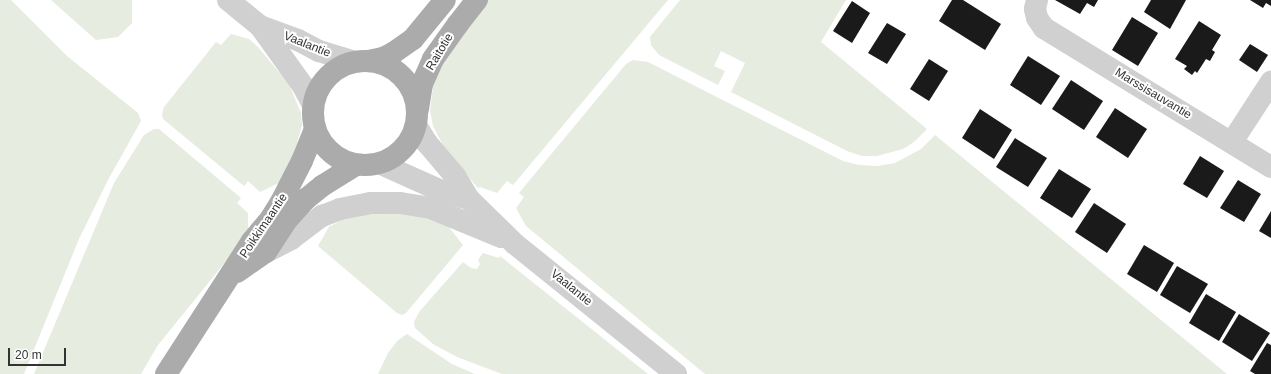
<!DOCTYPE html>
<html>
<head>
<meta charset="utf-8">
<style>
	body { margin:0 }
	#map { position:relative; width:1271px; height:374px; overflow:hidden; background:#fff; font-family:Helvetica,sans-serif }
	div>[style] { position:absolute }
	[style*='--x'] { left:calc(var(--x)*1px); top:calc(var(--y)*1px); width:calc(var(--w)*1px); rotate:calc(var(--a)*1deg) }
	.green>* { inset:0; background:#e6ecdf }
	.building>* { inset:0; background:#1a1a1a }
	.minor>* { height:22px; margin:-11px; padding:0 11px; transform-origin:11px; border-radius:11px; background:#d0d0d0 }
	.tertiary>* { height:22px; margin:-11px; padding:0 11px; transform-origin:11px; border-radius:11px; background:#d0d0d0 }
	.primary>* { height:22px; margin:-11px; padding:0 11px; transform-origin:11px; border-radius:11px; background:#ababab }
	.primary>.ring { margin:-11px; padding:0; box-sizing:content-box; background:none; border:22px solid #ababab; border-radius:50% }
	span { translate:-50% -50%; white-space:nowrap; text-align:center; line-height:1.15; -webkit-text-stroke:4px #fff; paint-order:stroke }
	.street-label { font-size:12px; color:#333 }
	.scale { position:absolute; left:8px; top:348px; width:58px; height:18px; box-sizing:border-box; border:2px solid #333; border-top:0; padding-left:5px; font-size:12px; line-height:14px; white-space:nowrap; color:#333; -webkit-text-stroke:3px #fff; paint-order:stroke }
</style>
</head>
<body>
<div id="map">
	<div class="green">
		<div style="clip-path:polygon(0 0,11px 0,67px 56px,138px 113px,141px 121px,108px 180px,79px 239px,24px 374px,0 374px)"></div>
		<div style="clip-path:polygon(51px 0,132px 0,132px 23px,118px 37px,96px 40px)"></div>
		<div style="clip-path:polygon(487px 0,668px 0,513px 185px,507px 181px,497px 193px,480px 187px,478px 188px,457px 164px,445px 149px,433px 126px,430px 111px,433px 87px,442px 63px)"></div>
		<div style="clip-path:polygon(680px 0,846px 0,821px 42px,927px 129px,914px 142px,903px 149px,877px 156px,862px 156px,847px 151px,731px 92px,745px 63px,721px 51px,714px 66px,725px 71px,718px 85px,659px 55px,651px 45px,650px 37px)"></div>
		<div style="clip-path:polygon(231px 34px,249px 39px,257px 46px,289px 84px,301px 113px,302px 125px,296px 147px,281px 182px,260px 192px,248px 181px,244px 186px,163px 119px,162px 114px,164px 107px,216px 42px,221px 45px)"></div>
		<div style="clip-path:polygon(633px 60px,648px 62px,843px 161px,859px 165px,878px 166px,895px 163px,921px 149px,935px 135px,1227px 374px,705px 374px,526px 226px,516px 208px,524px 197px,519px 193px,626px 64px)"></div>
		<div style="clip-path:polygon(154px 129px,159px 129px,241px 198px,237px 203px,248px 213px,248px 234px,158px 345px,141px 374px,34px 374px,114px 183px,144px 135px)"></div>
		<div style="clip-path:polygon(399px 211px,429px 216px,448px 226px,463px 245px,406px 313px,402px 315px,397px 313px,318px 246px,330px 225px,331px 226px,343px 219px,371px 212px)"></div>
		<div style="clip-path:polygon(483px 253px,499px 258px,500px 256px,648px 374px,502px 374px,457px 357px,433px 344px,415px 328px,414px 322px,419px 312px,463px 262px,471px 268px,477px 269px,480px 264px,478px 260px)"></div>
		<div style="clip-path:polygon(407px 334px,452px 364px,475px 374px,378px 374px,388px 353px,397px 341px)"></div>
	</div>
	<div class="building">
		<div style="clip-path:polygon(952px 0,963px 0,1001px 24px,985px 50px,939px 21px)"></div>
		<div style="clip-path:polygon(1055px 0,1098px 0,1094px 7px,1087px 3px,1080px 14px)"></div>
		<div style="clip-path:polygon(1151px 0,1186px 0,1170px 29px,1144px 12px)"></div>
		<div style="clip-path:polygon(1250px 0,1271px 0,1271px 6px,1266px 3px,1263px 8px)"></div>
		<div style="clip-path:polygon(852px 1px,870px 13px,852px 43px,833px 31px)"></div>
		<div style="clip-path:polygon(1132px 17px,1158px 33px,1138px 66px,1112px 50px)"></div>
		<div style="clip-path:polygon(1199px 21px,1221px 35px,1212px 50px,1215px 52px,1210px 61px,1206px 59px,1197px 73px,1195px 71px,1192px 75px,1184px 69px,1187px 66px,1175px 59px)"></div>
		<div style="clip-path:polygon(887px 23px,906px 34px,887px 64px,868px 53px)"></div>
		<div style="clip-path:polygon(1250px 44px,1268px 55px,1257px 72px,1239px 60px)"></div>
		<div style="clip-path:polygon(1028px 56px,1060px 76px,1041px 105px,1010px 85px)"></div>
		<div style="clip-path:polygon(929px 59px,948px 71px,929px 101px,910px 89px)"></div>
		<div style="clip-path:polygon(1071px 80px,1103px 101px,1084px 130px,1052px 109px)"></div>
		<div style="clip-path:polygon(1115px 108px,1147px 129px,1128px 158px,1096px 137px)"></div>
		<div style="clip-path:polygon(980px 109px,1012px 130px,994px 159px,962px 138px)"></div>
		<div style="clip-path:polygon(1015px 138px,1047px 158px,1028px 187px,996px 167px)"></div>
		<div style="clip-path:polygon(1200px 156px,1224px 171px,1207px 198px,1183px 184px)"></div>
		<div style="clip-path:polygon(1059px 169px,1091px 189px,1072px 218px,1040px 198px)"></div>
		<div style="clip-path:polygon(1238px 180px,1261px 194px,1244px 222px,1220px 208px)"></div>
		<div style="clip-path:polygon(1094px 203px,1126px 224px,1107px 253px,1075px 232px)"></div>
		<div style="clip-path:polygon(1271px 211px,1271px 238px,1259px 231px)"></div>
		<div style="clip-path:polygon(1144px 245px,1174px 263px,1157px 292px,1127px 274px)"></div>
		<div style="clip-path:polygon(1177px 266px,1208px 284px,1190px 313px,1160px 295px)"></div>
		<div style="clip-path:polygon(1206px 294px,1236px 312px,1219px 341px,1189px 323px)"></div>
		<div style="clip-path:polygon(1239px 314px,1270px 333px,1252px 361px,1222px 342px)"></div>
		<div style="clip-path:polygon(1267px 343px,1271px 345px,1271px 374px,1255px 374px,1250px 371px)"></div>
	</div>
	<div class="minor">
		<div style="--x:1037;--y:0;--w:9;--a:103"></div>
		<div style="--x:1035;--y:9;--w:9;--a:77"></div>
		<div style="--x:1037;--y:18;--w:12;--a:55"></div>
		<div style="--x:1044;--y:28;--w:266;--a:31.5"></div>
		<div style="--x:1232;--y:142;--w:72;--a:-57"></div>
	</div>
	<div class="tertiary">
		<div style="--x:228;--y:0;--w:41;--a:39.1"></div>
		<div style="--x:260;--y:26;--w:74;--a:54.4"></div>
		<div style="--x:303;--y:86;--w:21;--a:62"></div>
		<div style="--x:260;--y:26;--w:40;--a:20.2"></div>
		<div style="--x:298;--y:40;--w:24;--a:28"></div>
		<div style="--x:319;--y:51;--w:38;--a:17"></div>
		<div style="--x:416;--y:125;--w:21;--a:59"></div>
		<div style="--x:427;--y:143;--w:43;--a:49.7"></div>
		<div style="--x:455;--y:176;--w:27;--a:59"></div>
		<div style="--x:469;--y:199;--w:64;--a:44.4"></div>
		<div style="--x:515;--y:244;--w:207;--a:38.9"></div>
		<div style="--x:381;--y:164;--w:64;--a:24.1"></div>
		<div style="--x:439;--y:190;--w:31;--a:17"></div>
		<div style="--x:266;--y:252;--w:28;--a:-27"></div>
		<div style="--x:291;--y:239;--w:39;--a:-37"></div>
		<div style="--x:322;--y:216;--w:19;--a:-21"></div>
		<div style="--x:340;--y:209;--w:32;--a:-11"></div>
		<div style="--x:371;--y:203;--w:29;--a:0"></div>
		<div style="--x:400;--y:203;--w:31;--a:9"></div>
		<div style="--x:431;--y:208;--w:76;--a:22.5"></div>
	</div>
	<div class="primary">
		<div class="ring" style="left:313px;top:61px;width:82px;height:82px"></div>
		<div style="--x:368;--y:61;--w:15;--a:-11"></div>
		<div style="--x:383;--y:58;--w:11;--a:-27"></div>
		<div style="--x:393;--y:53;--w:24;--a:-35"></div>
		<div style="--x:413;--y:39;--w:50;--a:-50.6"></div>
		<div style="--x:418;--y:109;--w:25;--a:-81"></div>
		<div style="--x:422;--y:84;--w:27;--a:-66"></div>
		<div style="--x:433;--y:59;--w:43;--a:-54.5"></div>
		<div style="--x:458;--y:24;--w:31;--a:-52"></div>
		<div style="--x:237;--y:272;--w:35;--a:-35"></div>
		<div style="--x:266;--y:252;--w:37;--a:-57"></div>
		<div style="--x:286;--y:221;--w:30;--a:-48"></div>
		<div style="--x:306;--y:199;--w:21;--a:-39"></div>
		<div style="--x:322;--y:186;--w:40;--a:-32"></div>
		<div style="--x:166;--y:374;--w:158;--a:-57.1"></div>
		<div style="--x:252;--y:241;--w:30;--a:-50"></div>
		<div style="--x:271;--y:218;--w:19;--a:-58"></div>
		<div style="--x:281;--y:202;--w:46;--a:-62.9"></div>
		<div style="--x:302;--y:161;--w:35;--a:-68"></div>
	</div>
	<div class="street-label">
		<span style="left:307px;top:45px;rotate:22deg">Vaalantie</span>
		<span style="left:440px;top:52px;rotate:-59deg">Raitotie</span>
		<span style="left:1153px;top:94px;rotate:31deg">Marssisauvantie</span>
		<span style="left:264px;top:226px;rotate:-56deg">Poikkimaantie</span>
		<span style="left:571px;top:288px;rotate:39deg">Vaalantie</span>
	</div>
	<div class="scale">20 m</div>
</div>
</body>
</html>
